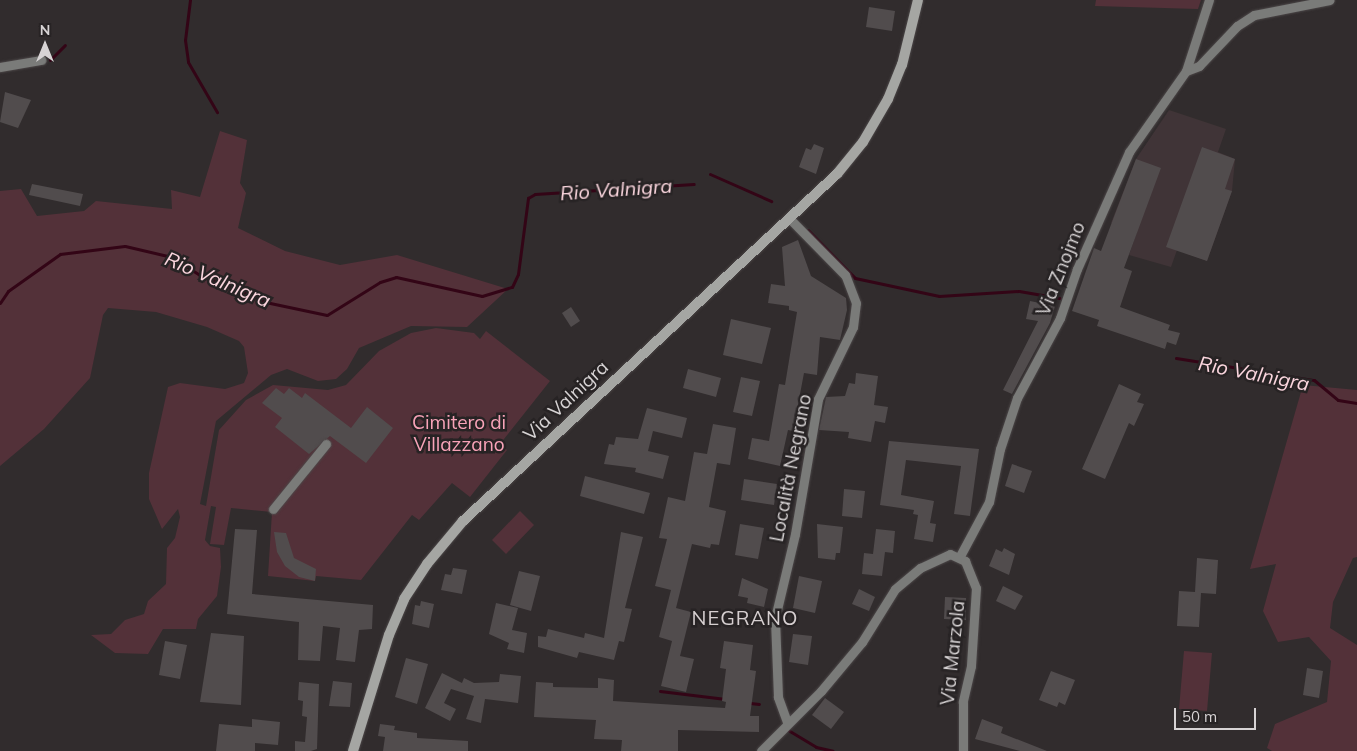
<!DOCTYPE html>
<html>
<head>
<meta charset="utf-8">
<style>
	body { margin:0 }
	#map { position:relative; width:1357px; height:751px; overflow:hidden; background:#312c2d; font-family:Mulish,sans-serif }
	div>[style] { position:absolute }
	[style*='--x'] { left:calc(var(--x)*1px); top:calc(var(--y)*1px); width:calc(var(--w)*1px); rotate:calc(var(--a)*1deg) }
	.built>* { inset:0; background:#403437 }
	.green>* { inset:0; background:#533139 }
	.stream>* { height:3px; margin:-1.5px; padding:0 1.5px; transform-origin:1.5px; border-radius:1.5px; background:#330516 }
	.building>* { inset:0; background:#514c4d }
	.roads { filter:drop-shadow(0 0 1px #4c4748) drop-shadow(0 0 1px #4c4748) }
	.street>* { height:9px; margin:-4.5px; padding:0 4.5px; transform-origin:4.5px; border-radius:4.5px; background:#7a7b79 }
	.secondary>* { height:10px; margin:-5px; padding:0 5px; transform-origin:5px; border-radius:5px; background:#a5a6a3 }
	span { translate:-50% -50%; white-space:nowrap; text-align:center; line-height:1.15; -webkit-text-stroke:5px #272324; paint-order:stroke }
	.street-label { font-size:19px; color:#d7d3d4 }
	.park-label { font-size:19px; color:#f8a3b8 }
	.water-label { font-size:20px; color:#fbd6de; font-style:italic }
	.neighbourhood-label { font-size:20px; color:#d6cfd0; letter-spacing:1px }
	.north { position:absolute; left:20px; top:20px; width:50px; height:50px; -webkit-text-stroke:4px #272324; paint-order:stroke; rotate:0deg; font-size:14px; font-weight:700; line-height:20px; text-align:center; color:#d7d3d4 }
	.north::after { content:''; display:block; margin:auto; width:18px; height:22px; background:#d7d3d4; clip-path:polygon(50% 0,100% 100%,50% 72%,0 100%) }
	.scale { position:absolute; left:1174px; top:708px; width:82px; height:22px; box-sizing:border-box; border:2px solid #d7d3d4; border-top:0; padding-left:6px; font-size:15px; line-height:18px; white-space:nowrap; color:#d7d3d4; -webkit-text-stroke:4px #272324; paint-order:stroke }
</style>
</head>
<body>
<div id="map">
	<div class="built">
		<div style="clip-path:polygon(1169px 110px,1226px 129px,1218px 152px,1235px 159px,1232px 191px,1207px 261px,1177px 250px,1171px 267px,1129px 255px,1137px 232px,1111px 223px,1136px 159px)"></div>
	</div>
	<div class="green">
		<div style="clip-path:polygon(1096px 0,1201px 0,1198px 9px,1095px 6px)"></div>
		<div style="clip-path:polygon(220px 131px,247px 140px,240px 183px,246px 193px,238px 228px,285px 251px,340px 265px,397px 255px,508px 289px,467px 327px,411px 326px,359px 348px,347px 369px,336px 379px,318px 381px,287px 369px,271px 375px,216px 421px,200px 504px,206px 506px,219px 430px,246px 400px,273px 385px,328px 390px,346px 385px,379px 351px,411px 333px,436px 328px,474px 333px,480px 339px,486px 331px,550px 381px,500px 444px,507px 450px,470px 497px,452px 483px,419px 520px,412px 515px,361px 580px,316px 576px,315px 581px,268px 576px,272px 512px,231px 508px,224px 545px,210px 544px,216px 507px,211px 506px,205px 540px,210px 546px,220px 548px,221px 567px,217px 596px,198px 619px,196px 629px,163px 629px,148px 654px,115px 653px,91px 635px,111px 634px,125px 620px,144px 614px,148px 601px,166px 584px,167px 548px,175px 538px,180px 517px,178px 509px,162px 529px,149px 499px,149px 473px,168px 387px,180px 383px,225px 389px,244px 383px,248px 373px,244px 347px,239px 341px,207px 327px,156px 312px,108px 308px,103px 315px,90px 378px,44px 429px,0 466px,0 191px,21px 189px,37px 216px,84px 211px,96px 201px,172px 209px,171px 190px,200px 197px)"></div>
		<div style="clip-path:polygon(1303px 385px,1357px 390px,1357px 557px,1353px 558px,1333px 602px,1330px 628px,1357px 645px,1357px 751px,1272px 751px,1267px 748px,1275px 724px,1327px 702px,1331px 661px,1309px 637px,1278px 642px,1263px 611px,1276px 564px,1250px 569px)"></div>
		<div style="clip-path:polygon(520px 511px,534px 525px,506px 554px,492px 540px)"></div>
		<div style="clip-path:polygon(1184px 651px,1212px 653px,1207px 711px,1179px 709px)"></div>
	</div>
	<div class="stream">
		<div style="--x:190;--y:0;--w:40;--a:97.1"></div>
		<div style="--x:185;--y:40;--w:22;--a:82"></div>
		<div style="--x:188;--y:62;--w:58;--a:59.9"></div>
		<div style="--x:50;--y:60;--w:21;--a:-45"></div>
		<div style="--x:710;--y:174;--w:67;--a:23.9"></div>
		<div style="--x:808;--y:230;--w:67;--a:45.6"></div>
		<div style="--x:855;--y:278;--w:86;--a:12.1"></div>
		<div style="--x:939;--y:296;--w:80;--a:-3.6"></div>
		<div style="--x:1019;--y:291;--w:41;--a:9.9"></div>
		<div style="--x:0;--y:303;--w:14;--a:-56"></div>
		<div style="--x:8;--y:291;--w:64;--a:-35.4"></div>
		<div style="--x:60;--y:254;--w:65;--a:-7"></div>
		<div style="--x:125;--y:246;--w:48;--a:13.2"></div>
		<div style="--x:172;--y:257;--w:33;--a:33"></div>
		<div style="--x:200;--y:275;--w:75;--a:21.8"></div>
		<div style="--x:270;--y:303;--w:58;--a:11.9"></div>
		<div style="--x:327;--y:315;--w:62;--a:-31.9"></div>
		<div style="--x:380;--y:282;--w:17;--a:-17"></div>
		<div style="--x:396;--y:277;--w:88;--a:12.5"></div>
		<div style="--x:482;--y:296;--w:31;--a:-17"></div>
		<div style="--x:512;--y:287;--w:14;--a:-65"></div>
		<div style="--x:518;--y:274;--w:77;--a:-82.5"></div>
		<div style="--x:528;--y:198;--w:8;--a:-30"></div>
		<div style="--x:535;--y:194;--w:159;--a:-3.6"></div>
		<div style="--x:1176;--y:358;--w:140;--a:9.1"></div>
		<div style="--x:1314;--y:380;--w:31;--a:40"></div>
		<div style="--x:1338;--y:400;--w:19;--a:9"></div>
		<div style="--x:660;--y:691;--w:66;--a:6.9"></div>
		<div style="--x:750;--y:703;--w:9;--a:6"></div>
		<div style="--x:788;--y:730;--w:33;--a:31"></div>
		<div style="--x:816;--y:747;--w:17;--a:13"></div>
	</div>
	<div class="building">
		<div style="clip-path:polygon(869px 7px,895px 11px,892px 31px,866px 27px)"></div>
		<div style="clip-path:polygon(5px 92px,31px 100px,18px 128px,0 122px)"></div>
		<div style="clip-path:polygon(814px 144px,824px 148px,816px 174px,799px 167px,806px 148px,811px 150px)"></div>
		<div style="clip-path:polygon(1202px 147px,1235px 159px,1225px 189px,1232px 191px,1207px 261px,1166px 247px)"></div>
		<div style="clip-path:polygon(1136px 159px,1161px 168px,1124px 268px,1132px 271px,1120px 307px,1170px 325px,1168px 330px,1180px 333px,1176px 345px,1167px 342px,1165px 349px,1097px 326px,1099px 320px,1072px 311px,1094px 248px,1101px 251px)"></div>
		<div style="clip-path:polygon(32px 184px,83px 194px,80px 206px,29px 195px)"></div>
		<div style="clip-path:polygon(798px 240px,811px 276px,846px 298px,847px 310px,840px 340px,820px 337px,817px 375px,804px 373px,793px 431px,788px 430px,780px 466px,748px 459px,752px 438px,769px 441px,779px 384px,785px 385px,797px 312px,789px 310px,789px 306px,768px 303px,771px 284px,785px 286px,782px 247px)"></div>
		<div style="clip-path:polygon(1030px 301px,1055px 306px,1050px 323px,1012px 394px,1003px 390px,1038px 321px,1026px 319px)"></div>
		<div style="clip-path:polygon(571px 307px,580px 321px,571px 327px,562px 313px)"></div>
		<div style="clip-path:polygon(731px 319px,771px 328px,762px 364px,723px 355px)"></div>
		<div style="clip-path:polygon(688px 369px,721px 378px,716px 397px,683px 388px)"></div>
		<div style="clip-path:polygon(856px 373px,878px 376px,874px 405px,888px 407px,885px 423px,875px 421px,871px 442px,848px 438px,849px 432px,819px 430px,826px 397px,845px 396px,849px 383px,855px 384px)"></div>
		<div style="clip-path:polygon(741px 377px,760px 381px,752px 416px,733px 412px)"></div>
		<div style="clip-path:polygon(1119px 384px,1141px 394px,1137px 402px,1144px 404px,1134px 426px,1129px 423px,1105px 479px,1082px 469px)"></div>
		<div style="clip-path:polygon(276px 388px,284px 394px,289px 388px,302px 398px,305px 393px,351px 428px,367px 407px,393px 428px,366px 463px,330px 436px,309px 454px,275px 427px,282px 418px,262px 403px)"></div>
		<div style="clip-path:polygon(647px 408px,687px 418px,682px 438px,653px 431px,648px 451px,669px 456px,663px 479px,635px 472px,636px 468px,604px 464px,609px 444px,614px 445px,616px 437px,638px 439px)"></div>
		<div style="clip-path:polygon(713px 424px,736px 428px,730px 465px,717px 463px,709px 507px,726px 511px,719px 545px,711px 544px,710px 548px,692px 544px,676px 608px,691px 612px,680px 656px,694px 659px,686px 692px,661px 686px,672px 641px,659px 637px,671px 590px,655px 586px,667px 539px,659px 538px,668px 497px,685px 501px,694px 452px,707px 454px)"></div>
		<div style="clip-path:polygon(889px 441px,979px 449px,970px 516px,954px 514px,961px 466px,906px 460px,901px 495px,934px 501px,930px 523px,936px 524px,933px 542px,914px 539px,918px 515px,913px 514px,914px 510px,880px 505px)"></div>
		<div style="clip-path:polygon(1012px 464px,1032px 471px,1024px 493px,1005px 486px)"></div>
		<div style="clip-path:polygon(585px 476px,650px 493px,644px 514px,580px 496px)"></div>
		<div style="clip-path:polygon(744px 479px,777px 484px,774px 505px,741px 500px)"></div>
		<div style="clip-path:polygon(844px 489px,865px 491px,862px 518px,842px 516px)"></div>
		<div style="clip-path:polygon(740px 524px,764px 528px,758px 559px,735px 555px)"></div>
		<div style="clip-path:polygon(817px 524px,843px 527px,840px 553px,836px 553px,835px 560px,818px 558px)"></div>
		<div style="clip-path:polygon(235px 529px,257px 530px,252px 594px,373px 605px,372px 629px,359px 630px,355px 662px,336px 660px,340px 628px,323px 626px,320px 661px,298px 660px,299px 622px,227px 614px)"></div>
		<div style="clip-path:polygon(876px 529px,895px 531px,893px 553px,885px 552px,882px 576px,862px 574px,864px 553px,873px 554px)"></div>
		<div style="clip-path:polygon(274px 532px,286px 533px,294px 558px,316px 569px,315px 581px,299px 577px,285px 566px,277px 552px)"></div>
		<div style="clip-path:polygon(621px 532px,643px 537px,625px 608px,632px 609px,624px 642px,619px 641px,614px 660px,579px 652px,577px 658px,538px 647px,538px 636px,546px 637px,548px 629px,584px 638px,585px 633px,604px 638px)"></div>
		<div style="clip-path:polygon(1004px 548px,1015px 554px,1009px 575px,989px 566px,996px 549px,1002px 552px)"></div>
		<div style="clip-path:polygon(1197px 558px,1218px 560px,1216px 594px,1201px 593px,1199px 627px,1177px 626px,1179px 591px,1195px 592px)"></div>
		<div style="clip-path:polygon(453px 568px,467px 570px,462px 594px,441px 590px,445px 574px,451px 575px)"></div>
		<div style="clip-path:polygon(519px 571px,540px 576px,531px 611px,510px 605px)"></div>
		<div style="clip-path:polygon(799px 576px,822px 581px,815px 613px,793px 608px)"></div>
		<div style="clip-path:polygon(742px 578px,768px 589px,764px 607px,747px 603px,748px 598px,738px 596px)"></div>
		<div style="clip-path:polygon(1003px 586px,1023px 596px,1015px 610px,996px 601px)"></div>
		<div style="clip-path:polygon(859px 589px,875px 597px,869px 611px,852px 604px)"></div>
		<div style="clip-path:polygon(945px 597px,966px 598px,966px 620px,944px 619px)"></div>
		<div style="clip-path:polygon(421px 601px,434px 604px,429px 628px,412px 624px,415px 605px,420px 606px)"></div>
		<div style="clip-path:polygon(496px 603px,518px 608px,512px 630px,527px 633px,524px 653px,507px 649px,509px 643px,489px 634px)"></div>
		<div style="clip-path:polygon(211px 633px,244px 636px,241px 705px,200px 702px)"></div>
		<div style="clip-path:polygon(793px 634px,812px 636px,808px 665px,789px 662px)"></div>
		<div style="clip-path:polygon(165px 641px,187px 645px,180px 679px,159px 675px)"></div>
		<div style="clip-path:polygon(724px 641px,753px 645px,750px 670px,756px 671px,750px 716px,759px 716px,759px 732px,678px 730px,678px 751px,621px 751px,622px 740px,594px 739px,596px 720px,534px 717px,536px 682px,553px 683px,553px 687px,598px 688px,598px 678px,614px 680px,613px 701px,725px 708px,726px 702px,722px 701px,726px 669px,720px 668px)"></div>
		<div style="clip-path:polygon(406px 658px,428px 664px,417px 704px,395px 697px)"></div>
		<div style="clip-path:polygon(1307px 668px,1323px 671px,1319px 698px,1303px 695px)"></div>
		<div style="clip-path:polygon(1051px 671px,1075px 680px,1065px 705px,1059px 702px,1057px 707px,1039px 700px)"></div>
		<div style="clip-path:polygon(442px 673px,462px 683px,464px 678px,474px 683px,499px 682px,500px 674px,521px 676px,518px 703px,485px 699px,481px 723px,466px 719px,474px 696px,451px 689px,444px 703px,456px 709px,450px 721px,425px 708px)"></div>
		<div style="clip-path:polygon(333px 681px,352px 683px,350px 707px,329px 706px)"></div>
		<div style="clip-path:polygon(299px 682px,319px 684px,317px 749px,311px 751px,295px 751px,295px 741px,305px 742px,307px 717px,302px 716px,303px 701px,298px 700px)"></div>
		<div style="clip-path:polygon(825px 698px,844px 712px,831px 729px,812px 715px)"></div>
		<div style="clip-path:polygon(252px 719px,280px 722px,278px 745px,255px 743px,255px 751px,216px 751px,219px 724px,252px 727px)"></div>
		<div style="clip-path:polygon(982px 719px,1003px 727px,1001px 733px,1047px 751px,1020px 751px,975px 739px)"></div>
		<div style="clip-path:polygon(380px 724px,395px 726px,394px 730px,417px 733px,417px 738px,468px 741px,468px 751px,383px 751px,385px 737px,378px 736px)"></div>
	</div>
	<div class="roads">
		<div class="street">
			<div style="--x:0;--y:67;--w:42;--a:-9.7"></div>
			<div style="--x:1186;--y:71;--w:14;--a:-21"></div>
			<div style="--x:1199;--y:66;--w:55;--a:-46.5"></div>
			<div style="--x:1237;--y:26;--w:20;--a:-33"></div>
			<div style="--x:1254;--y:15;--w:77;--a:-11.2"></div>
			<div style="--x:273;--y:509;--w:84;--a:-50.8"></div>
			<div style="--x:960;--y:556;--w:61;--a:-61.8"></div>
			<div style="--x:989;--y:502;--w:54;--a:-78.3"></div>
			<div style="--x:1000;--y:449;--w:54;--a:-71.6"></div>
			<div style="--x:1017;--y:398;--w:91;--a:-61.7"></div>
			<div style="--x:1060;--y:318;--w:52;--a:-70.9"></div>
			<div style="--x:1077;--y:269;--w:128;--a:-66"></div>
			<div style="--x:1129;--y:152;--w:99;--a:-54.9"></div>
			<div style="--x:1186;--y:71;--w:75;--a:-72.1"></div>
			<div style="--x:787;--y:722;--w:27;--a:-110"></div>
			<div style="--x:778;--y:697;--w:79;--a:-92.2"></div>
			<div style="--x:775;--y:618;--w:86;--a:-76.6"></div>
			<div style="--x:795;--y:534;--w:137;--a:-80.3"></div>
			<div style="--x:818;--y:399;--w:80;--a:-64.1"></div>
			<div style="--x:853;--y:327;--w:24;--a:-83"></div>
			<div style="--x:856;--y:303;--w:30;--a:-111"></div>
			<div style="--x:845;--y:275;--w:78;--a:-134.5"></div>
			<div style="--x:761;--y:751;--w:85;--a:-45"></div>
			<div style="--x:821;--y:691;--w:64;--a:-50.1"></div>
			<div style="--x:862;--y:642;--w:62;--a:-58.1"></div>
			<div style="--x:895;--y:589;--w:33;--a:-40"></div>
			<div style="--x:920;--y:568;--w:33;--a:-25"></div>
			<div style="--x:950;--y:554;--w:17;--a:25"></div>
			<div style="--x:965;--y:561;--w:29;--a:68"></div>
			<div style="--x:976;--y:588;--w:78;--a:93.7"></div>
			<div style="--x:971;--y:666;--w:37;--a:103"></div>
			<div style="--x:963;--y:702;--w:49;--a:90"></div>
		</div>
		<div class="secondary">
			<div style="--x:353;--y:751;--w:121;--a:-72.8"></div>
			<div style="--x:389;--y:635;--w:39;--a:-67"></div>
			<div style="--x:404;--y:599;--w:42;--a:-56.7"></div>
			<div style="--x:427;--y:564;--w:56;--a:-50.1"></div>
			<div style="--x:463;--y:521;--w:510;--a:-42.86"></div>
			<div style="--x:837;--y:174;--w:41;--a:-50.9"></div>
			<div style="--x:863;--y:142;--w:50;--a:-59.8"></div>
			<div style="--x:888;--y:99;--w:37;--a:-68"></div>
			<div style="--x:902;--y:65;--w:67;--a:-76.2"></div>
		</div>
	</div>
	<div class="street-label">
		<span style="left:1061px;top:269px;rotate:-68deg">Via Znojmo</span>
		<span style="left:566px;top:401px;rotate:-43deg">Via Valnigra</span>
		<span style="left:791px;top:468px;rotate:-79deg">Località Negrano</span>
		<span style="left:953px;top:653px;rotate:-84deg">Via Marzola</span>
	</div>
	<div class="park-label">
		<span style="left:459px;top:434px">Cimitero di<br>Villazzano</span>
	</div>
	<div class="water-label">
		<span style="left:616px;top:189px;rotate:-4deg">Rio Valnigra</span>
		<span style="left:218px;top:279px;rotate:23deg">Rio Valnigra</span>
		<span style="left:1254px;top:373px;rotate:11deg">Rio Valnigra</span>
	</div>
	<div class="neighbourhood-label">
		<span style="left:745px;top:617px">NEGRANO</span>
	</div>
	<div class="north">N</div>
	<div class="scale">50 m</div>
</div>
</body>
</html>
